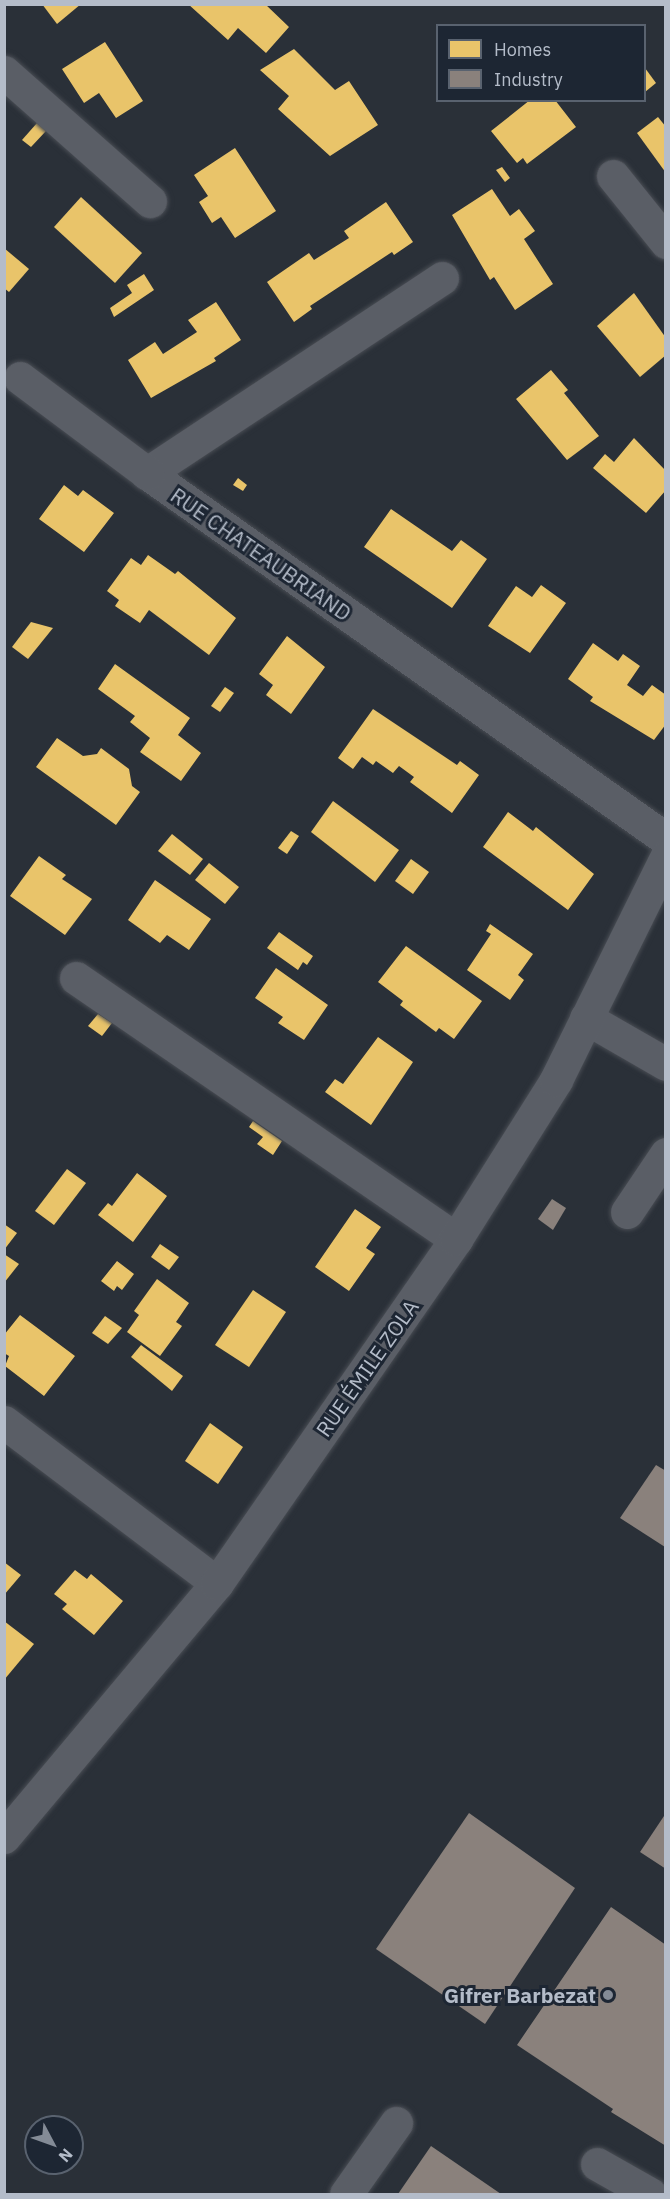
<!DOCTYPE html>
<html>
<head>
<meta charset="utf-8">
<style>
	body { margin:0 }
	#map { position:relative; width:670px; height:2199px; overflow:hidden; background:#2a3038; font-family:"IBM Plex Sans",sans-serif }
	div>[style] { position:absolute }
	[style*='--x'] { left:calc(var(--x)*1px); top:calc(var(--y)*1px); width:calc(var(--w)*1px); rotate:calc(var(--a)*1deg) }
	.homes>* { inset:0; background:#e9c46a }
	.industry>* { inset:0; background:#8a817c }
	.roads { filter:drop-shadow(0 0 2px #484c53) drop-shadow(0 0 2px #484c53) }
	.minor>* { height:33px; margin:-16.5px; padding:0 16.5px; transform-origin:16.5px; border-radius:16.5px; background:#5a5e66 }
	.dots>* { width:16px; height:16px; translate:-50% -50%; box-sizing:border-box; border:3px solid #1d2633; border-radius:50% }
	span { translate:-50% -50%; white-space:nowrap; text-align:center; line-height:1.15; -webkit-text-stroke:6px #1d2633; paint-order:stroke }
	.street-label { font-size:21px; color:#b4bcc9 }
	.poi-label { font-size:21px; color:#b4bcc9; font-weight:700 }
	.right { translate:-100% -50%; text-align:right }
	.frame { position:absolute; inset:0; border:6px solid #b4bcc9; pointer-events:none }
	.legend { position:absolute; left:436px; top:24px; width:210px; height:78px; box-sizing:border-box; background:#1d2633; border:2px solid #59626f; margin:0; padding:8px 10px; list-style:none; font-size:18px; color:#b4bcc9 }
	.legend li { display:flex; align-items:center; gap:12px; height:30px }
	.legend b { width:30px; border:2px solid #59626f }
	.north { position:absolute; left:24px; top:2115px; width:60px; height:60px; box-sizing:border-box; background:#1d2633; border:2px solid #59626f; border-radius:50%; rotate:131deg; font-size:16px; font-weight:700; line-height:24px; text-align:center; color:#b4bcc9 }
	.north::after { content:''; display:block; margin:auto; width:21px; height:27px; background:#848b96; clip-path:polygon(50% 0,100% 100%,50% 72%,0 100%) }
</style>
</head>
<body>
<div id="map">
	<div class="homes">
		<div style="clip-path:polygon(42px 4px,81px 4px,57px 24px)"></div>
		<div style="clip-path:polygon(188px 4px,265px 4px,289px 27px,266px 53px,238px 28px,228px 40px)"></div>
		<div style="clip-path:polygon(105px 42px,143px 101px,116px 118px,99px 93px,84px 103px,62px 69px)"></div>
		<div style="clip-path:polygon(294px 49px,335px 90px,349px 81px,378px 125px,330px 156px,278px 109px,289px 96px,260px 70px)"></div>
		<div style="clip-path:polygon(645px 68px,656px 83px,645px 92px)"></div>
		<div style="clip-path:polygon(530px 100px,555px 100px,576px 127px,527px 164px,523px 158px,517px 163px,491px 131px)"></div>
		<div style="clip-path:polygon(658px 117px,666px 127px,666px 173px,637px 133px)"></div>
		<div style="clip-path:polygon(37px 123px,46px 131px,31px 147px,22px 140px)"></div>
		<div style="clip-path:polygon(235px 148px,276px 211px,235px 238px,221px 217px,212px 223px,199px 202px,208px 196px,194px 175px)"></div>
		<div style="clip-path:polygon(502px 167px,510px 178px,505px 182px,496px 170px)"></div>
		<div style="clip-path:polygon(492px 189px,510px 216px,519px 209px,535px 231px,524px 239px,553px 284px,515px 310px,494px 277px,490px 280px,452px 215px)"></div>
		<div style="clip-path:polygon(81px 197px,142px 253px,115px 283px,54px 227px)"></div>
		<div style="clip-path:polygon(386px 202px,413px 242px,394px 255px,392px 252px,310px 306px,312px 309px,294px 322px,267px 282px,309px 253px,314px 260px,349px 238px,344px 231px)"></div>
		<div style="clip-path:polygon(4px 248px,29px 269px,9px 292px,4px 288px)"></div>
		<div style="clip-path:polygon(144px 274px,154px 290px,114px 317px,110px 308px,132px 293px,127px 285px)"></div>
		<div style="clip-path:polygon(634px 293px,666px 338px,666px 355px,640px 377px,597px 326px)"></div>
		<div style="clip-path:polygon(216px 302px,241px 340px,214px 358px,216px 361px,151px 398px,128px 360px,155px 342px,163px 354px,197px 332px,188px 320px)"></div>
		<div style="clip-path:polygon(551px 370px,568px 390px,564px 393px,599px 436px,567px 460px,516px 399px)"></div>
		<div style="clip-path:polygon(634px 438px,666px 471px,666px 490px,646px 513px,593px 468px,605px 454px,614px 462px)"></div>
		<div style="clip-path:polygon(238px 478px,247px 485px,243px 491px,233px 485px)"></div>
		<div style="clip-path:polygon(64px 485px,78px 496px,83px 490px,114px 513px,84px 552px,39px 519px)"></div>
		<div style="clip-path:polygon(391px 509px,452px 551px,461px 540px,487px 559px,452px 608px,364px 547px)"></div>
		<div style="clip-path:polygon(148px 555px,175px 574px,178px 571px,236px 618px,209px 655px,149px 610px,140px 623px,115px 606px,119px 600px,107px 591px,131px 558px,141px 565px)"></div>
		<div style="clip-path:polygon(541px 585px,566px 603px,530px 653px,488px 626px,516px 586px,532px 597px)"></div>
		<div style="clip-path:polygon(31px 622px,53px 628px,28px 659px,12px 647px)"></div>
		<div style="clip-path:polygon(287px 636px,325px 667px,291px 714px,266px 695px,273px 685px,259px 674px)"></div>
		<div style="clip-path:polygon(593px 643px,618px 661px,623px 654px,640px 666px,627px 685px,643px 696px,652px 685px,666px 695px,666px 724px,654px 740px,590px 701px,593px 697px,568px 679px)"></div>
		<div style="clip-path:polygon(115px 664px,190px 718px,178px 735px,201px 753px,181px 781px,140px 752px,150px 738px,130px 722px,135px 716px,98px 689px)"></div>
		<div style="clip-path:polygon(225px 687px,234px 693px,220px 712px,211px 706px)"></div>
		<div style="clip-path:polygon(373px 709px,457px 765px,460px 761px,479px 775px,452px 813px,410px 782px,414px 777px,399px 766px,393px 773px,376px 761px,373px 765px,362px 757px,353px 769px,338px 758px)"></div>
		<div style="clip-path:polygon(57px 738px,83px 756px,97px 754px,101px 748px,129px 769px,132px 786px,140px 792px,116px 825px,36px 767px)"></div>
		<div style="clip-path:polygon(333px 801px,399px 850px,375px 882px,311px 832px)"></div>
		<div style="clip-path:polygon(508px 812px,533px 831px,536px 827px,594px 874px,568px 910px,483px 847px)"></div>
		<div style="clip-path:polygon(291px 831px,299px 836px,287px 854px,278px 848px)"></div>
		<div style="clip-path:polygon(172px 834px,203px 859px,190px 875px,158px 851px)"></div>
		<div style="clip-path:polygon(39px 856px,66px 875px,62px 879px,92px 899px,65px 935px,10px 896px)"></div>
		<div style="clip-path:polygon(411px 859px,429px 872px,413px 894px,395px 881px)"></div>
		<div style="clip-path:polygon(209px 863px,239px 887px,225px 904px,195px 880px)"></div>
		<div style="clip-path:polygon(155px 880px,211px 919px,189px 950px,167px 935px,160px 943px,128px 920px)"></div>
		<div style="clip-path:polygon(490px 924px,533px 954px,518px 975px,524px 980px,510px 1000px,467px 970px,491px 934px,486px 931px)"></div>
		<div style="clip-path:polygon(279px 932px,313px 956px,307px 965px,303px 962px,298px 970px,267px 948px)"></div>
		<div style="clip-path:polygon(406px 946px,482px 1001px,454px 1039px,439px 1028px,436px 1032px,400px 1005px,403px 1001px,378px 982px)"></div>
		<div style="clip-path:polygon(276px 968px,328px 1005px,304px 1040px,278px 1023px,283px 1017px,255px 998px)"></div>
		<div style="clip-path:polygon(98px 1014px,112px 1023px,102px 1036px,88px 1026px)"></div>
		<div style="clip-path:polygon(378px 1037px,413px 1062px,371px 1125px,325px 1092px,335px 1079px,343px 1084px)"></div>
		<div style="clip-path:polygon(253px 1121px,282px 1141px,273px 1155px,257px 1144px,263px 1137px,249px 1127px)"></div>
		<div style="clip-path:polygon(67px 1169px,86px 1183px,54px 1225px,35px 1211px)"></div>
		<div style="clip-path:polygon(137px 1173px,167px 1196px,133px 1242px,98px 1215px,108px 1203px,112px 1206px)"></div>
		<div style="clip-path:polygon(355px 1209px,381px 1227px,366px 1248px,375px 1254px,349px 1291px,315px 1267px)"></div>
		<div style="clip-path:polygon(4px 1224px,17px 1233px,4px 1250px)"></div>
		<div style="clip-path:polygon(160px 1244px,179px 1257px,169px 1270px,151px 1257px)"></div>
		<div style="clip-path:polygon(4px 1254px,19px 1264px,4px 1283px)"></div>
		<div style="clip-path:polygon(117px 1261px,134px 1274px,122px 1290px,117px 1286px,114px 1291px,101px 1281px)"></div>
		<div style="clip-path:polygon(157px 1279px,189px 1303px,176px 1322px,182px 1326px,160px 1356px,127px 1332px,139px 1315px,134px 1311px)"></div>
		<div style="clip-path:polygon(253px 1290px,286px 1312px,249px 1367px,215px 1345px)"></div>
		<div style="clip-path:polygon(20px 1315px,75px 1356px,44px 1396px,5px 1366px,9px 1356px,4px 1353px,4px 1335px)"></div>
		<div style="clip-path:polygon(105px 1316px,122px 1328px,108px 1344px,92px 1333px)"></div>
		<div style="clip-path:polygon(141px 1345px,183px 1376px,172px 1391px,131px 1357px)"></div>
		<div style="clip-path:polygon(210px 1423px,243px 1447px,218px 1484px,185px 1461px)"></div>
		<div style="clip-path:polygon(4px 1562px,21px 1575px,4px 1595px)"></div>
		<div style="clip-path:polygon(75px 1570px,87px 1579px,91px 1574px,123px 1601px,94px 1635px,62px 1609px,67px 1604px,54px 1594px)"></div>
		<div style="clip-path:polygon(4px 1621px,34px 1644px,4px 1680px)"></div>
	</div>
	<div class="industry">
		<div style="clip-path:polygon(552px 1199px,566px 1208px,553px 1230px,538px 1219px)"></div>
		<div style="clip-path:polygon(656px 1465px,666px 1471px,665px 1547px,620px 1518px)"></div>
		<div style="clip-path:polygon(469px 1813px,575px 1888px,485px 2024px,376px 1949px)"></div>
		<div style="clip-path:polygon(666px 1813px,666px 1869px,640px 1852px)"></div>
		<div style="clip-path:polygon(611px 1907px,666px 1945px,666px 2146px,611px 2112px,613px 2109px,517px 2045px)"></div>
		<div style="clip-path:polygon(431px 2146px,501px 2194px,398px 2194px)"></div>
	</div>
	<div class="roads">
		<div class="minor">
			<div style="--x:4;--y:72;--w:195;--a:41.5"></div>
			<div style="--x:613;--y:176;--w:85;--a:51.2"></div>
			<div style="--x:442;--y:278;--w:354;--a:146.5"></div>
			<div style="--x:147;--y:473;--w:635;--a:35.19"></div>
			<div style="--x:20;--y:378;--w:159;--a:36.8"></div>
			<div style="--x:76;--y:978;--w:461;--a:34.5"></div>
			<div style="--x:586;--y:1018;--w:92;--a:29.9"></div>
			<div style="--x:627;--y:1212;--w:70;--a:-56.1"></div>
			<div style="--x:4;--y:1422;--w:267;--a:37.1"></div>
			<div style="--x:4;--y:1837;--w:331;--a:-50"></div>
			<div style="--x:217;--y:1583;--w:419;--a:-55.2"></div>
			<div style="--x:456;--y:1239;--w:188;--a:-57.8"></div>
			<div style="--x:556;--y:1080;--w:249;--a:-63.7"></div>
			<div style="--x:597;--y:2164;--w:61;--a:29.5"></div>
			<div style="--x:346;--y:2194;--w:87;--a:-54.8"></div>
		</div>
	</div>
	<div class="dots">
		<div style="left:608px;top:1995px;background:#848b96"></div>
	</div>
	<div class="street-label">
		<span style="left:261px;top:554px;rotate:35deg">RUE CHATEAUBRIAND</span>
		<span style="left:367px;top:1368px;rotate:-55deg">RUE ÉMILE ZOLA</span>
	</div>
	<div class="poi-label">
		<span class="right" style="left:596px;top:1995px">Gifrer Barbezat</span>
	</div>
	<div class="frame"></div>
	<ul class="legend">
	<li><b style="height:16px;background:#e9c46a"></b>Homes</li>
	<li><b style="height:16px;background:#8a817c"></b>Industry</li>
	</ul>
	<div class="north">N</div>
</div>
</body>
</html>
